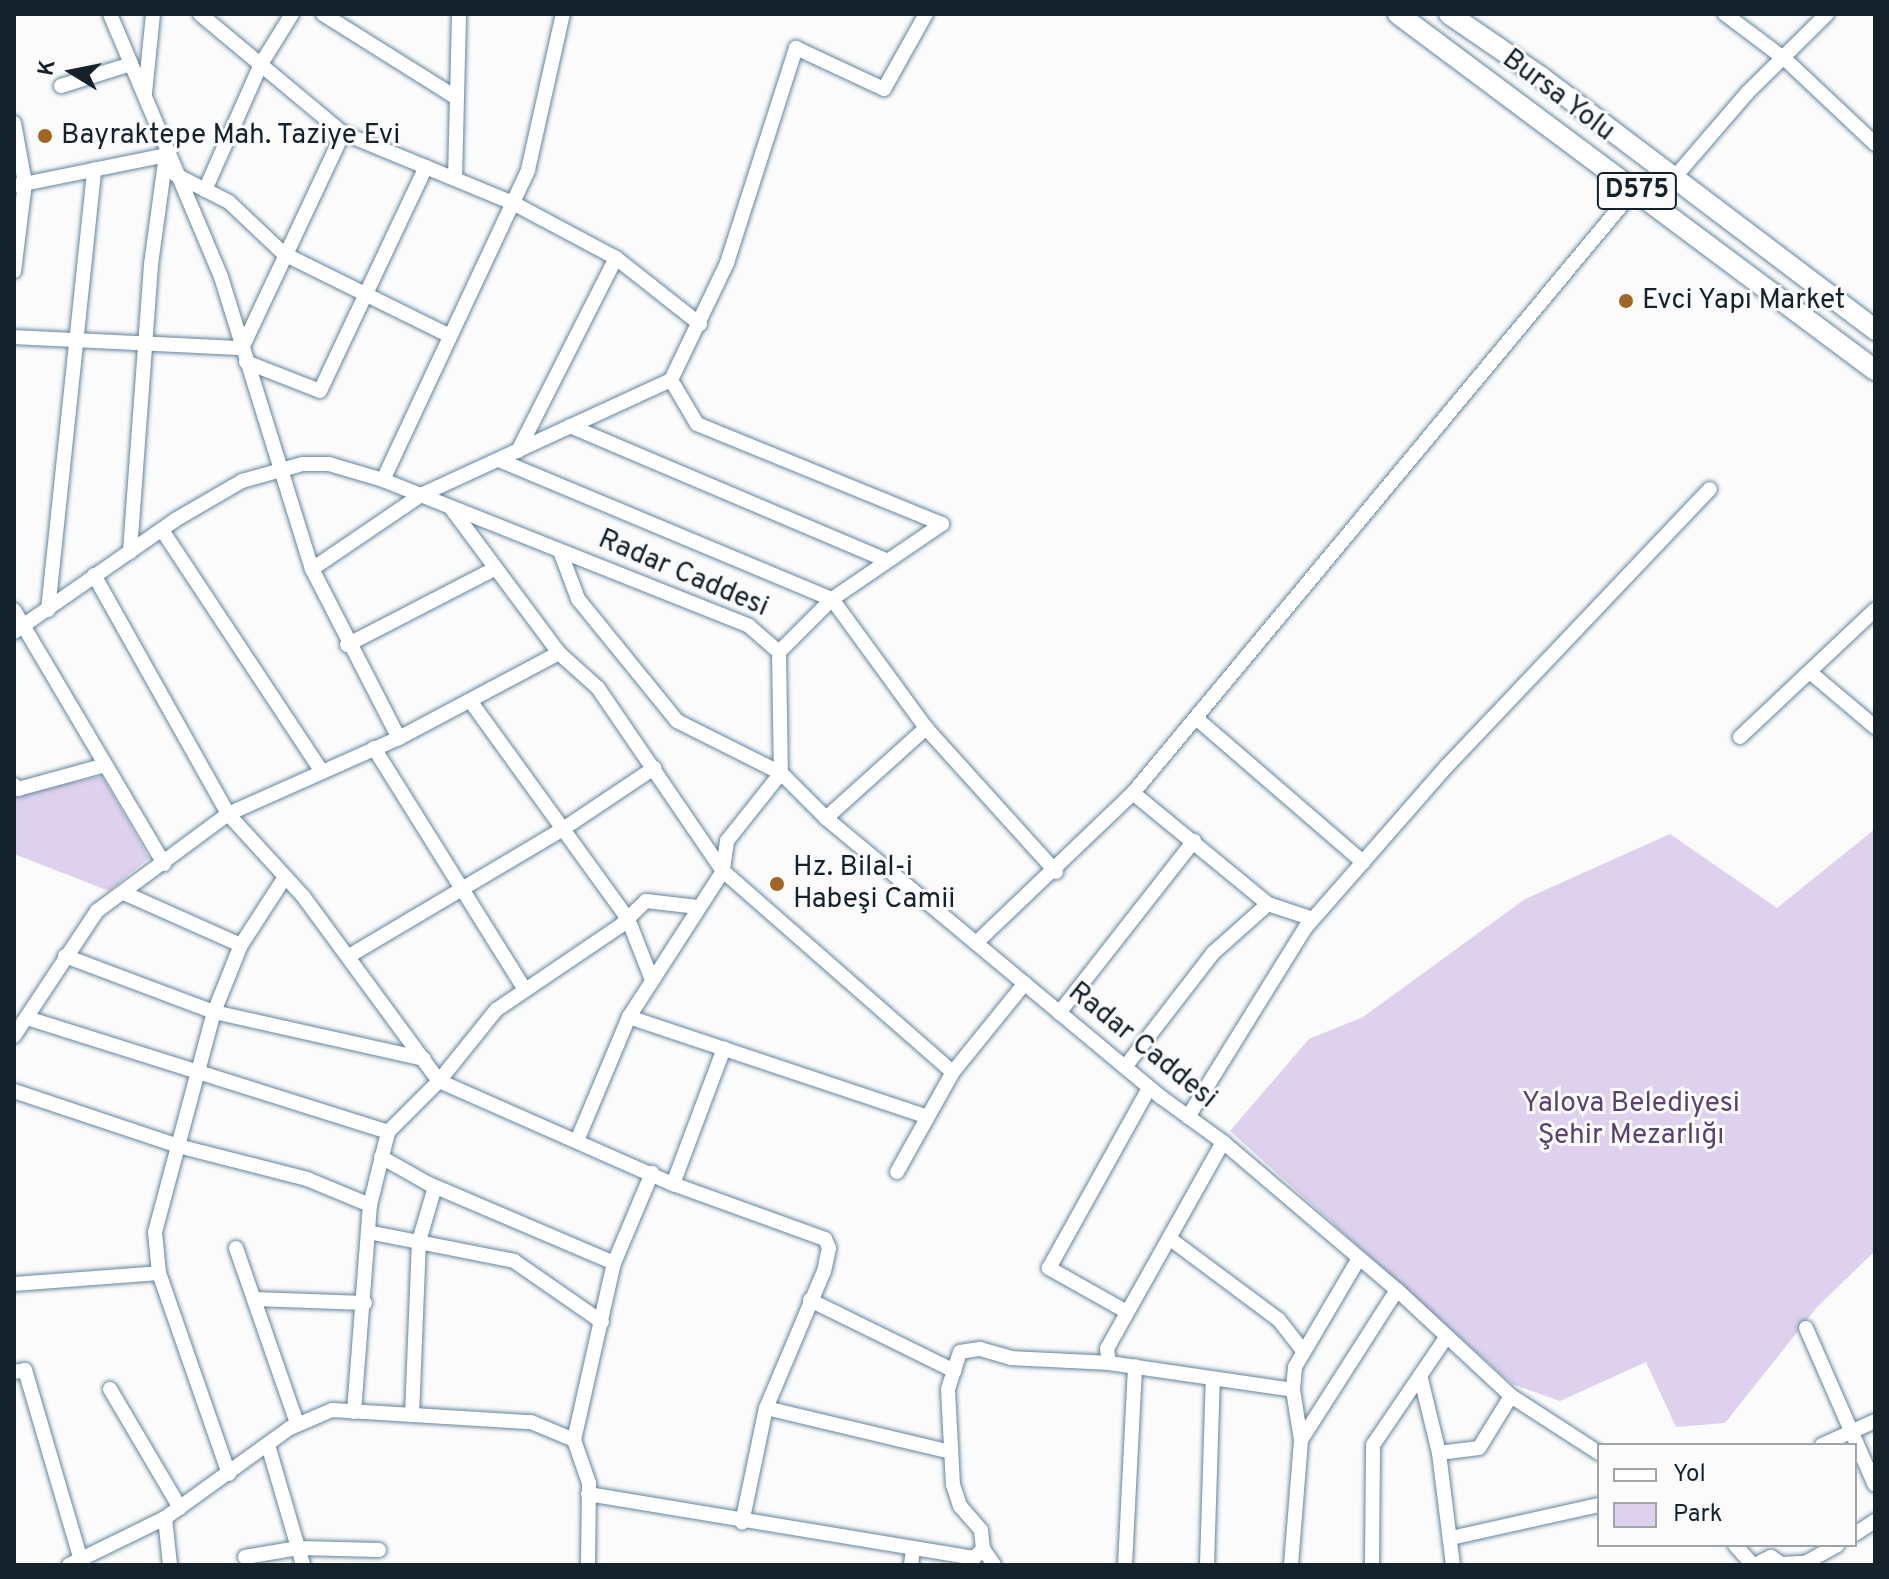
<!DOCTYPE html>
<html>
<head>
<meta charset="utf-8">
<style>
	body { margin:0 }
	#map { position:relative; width:1889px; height:1579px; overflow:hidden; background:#fbfbfb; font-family:Overpass,sans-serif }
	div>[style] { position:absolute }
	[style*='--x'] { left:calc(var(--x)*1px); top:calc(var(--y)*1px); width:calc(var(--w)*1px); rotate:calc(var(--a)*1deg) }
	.green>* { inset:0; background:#ddd1ed }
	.roads { filter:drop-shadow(0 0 2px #64859b) drop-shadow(0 0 2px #64859b) }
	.minor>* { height:14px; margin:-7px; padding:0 7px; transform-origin:7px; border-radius:7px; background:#fff }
	.highway>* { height:20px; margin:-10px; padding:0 10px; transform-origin:10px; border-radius:10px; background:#fff }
	.dots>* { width:22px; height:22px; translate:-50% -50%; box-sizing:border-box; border:4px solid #fbfbfb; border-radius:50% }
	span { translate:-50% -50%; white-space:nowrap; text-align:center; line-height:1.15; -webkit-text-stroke:6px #fbfbfb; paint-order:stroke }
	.shield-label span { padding:2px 6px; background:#fbfbfb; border:2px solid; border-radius:6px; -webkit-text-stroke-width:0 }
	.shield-label { font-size:26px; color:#15222b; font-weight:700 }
	.street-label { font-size:28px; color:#15222b }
	.poi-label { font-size:28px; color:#15222b }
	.left { translate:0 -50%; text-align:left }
	.park-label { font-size:28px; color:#594171 }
	.frame { position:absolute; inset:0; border:16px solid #15222b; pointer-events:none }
	.legend { position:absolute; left:1597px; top:1443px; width:260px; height:104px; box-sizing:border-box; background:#fbfbfb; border:2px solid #9fa4a8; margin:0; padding:10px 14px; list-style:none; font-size:24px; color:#15222b }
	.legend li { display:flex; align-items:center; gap:16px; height:40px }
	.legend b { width:40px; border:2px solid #9fa4a8 }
	.north { position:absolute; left:32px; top:32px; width:80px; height:80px; -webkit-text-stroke:6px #fbfbfb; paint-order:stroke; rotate:280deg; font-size:22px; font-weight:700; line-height:32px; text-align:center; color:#15222b }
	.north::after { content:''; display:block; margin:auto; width:28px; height:36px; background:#15222b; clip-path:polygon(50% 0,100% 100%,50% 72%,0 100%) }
</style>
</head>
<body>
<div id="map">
	<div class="green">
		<div style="clip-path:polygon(102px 776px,149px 858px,109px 891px,14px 854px,14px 795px)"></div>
		<div style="clip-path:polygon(1875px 829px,1875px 1251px,1817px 1307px,1725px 1423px,1676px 1427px,1646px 1362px,1560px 1401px,1512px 1384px,1230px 1131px,1309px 1039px,1363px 1017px,1525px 899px,1670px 834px,1777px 908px)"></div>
	</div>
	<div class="roads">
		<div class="minor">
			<div style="--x:110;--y:14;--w:285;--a:67.1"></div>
			<div style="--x:221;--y:277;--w:306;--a:72.7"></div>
			<div style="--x:312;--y:569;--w:190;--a:62.8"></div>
			<div style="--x:200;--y:14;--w:186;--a:39.8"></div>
			<div style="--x:343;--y:133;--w:184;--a:22.4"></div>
			<div style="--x:513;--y:203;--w:117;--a:28.1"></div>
			<div style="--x:616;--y:258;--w:107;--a:38.2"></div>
			<div style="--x:323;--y:14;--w:158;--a:32.1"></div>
			<div style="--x:1725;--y:14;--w:76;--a:37"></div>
			<div style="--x:1786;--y:60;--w:122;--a:43.3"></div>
			<div style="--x:61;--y:86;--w:73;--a:-17.4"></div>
			<div style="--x:145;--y:93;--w:79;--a:-84.2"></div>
			<div style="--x:14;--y:123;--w:61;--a:79.6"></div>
			<div style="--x:25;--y:183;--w:89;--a:97.1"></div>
			<div style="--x:176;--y:175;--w:59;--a:27"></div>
			<div style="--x:229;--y:202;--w:76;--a:43.4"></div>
			<div style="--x:284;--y:254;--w:185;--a:26.3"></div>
			<div style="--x:1674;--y:178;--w:112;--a:-49.3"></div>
			<div style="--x:1747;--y:93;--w:112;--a:-44.6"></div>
			<div style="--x:455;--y:179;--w:165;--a:-88.6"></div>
			<div style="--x:14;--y:186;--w:155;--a:-11.5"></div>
			<div style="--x:166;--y:155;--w:111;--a:97.8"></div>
			<div style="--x:151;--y:265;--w:288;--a:94.2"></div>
			<div style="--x:205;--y:190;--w:138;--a:-66"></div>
			<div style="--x:261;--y:64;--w:59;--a:-58.2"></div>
			<div style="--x:14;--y:337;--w:228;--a:2.8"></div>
			<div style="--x:242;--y:348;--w:238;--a:-64.8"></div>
			<div style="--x:246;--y:362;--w:79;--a:21.4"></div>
			<div style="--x:320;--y:391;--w:248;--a:-64.7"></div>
			<div style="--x:671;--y:380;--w:51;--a:59.4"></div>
			<div style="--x:697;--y:424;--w:265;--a:22.2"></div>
			<div style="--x:942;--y:524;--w:133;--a:145.7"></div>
			<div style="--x:832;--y:599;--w:75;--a:135"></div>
			<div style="--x:570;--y:426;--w:343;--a:23"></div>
			<div style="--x:518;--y:451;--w:216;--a:-63.1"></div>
			<div style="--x:499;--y:460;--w:361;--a:22.7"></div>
			<div style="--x:832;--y:599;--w:160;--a:53.9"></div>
			<div style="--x:926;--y:728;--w:194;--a:47.9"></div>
			<div style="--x:383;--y:480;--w:342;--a:-64.9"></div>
			<div style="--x:528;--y:170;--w:160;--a:-77.4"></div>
			<div style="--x:451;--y:508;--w:181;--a:53.3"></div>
			<div style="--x:559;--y:653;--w:52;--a:41.9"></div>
			<div style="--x:598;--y:688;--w:222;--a:55.7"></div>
			<div style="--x:723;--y:871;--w:305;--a:41.2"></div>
			<div style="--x:162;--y:530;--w:290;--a:56.5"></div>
			<div style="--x:560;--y:551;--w:51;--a:69.4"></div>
			<div style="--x:578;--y:599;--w:157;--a:50.9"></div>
			<div style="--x:677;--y:721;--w:116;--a:26.6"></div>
			<div style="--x:781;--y:773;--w:87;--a:128.5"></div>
			<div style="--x:727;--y:841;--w:30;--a:98"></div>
			<div style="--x:723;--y:871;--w:174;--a:122.8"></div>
			<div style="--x:629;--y:1017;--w:134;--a:112.8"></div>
			<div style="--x:312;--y:569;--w:132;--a:-34.2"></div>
			<div style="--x:421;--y:495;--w:275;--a:-24.7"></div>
			<div style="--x:671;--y:380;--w:130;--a:-64.4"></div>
			<div style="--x:727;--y:263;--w:226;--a:-72.2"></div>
			<div style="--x:796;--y:48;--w:97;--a:25"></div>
			<div style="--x:884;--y:89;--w:86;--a:-60.8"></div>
			<div style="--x:94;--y:575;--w:274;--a:60.7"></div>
			<div style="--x:228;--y:814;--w:111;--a:47.6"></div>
			<div style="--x:303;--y:896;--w:230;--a:53.7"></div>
			<div style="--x:439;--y:1081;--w:256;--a:23.8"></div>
			<div style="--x:673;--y:1184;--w:162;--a:19.9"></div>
			<div style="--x:825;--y:1239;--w:10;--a:66"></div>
			<div style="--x:829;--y:1248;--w:24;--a:102"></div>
			<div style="--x:824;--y:1271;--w:149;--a:112.9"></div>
			<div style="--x:766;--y:1408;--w:117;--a:101.8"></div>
			<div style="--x:14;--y:610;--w:295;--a:59.4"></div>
			<div style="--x:48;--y:610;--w:443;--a:-84"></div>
			<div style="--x:14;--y:632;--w:196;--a:-34.8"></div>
			<div style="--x:175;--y:520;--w:78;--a:-30.2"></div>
			<div style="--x:242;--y:481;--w:63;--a:-15.6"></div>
			<div style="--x:303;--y:464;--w:26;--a:0"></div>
			<div style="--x:329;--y:464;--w:56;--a:16.5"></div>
			<div style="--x:383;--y:480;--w:394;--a:21.7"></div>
			<div style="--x:749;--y:626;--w:40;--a:41"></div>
			<div style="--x:779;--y:652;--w:121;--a:89.1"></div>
			<div style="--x:781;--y:773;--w:64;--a:45"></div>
			<div style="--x:826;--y:818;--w:436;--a:39.8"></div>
			<div style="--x:1161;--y:1097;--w:77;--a:36"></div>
			<div style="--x:1223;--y:1142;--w:228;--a:40.4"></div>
			<div style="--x:1397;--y:1290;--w:156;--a:42.9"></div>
			<div style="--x:1511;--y:1396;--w:105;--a:32.9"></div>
			<div style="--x:347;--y:645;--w:165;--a:-27.3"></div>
			<div style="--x:1811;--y:673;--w:84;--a:40.2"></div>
			<div style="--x:471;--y:702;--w:268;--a:54.1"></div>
			<div style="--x:628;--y:919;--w:66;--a:68.5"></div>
			<div style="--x:1196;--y:718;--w:221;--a:40.8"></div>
			<div style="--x:1740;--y:737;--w:185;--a:-43.3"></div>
			<div style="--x:374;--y:748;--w:285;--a:58"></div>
			<div style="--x:14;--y:785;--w:6;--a:45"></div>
			<div style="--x:18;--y:789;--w:87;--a:-15.3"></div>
			<div style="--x:1133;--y:793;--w:175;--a:39.4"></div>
			<div style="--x:826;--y:818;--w:135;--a:-42"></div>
			<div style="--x:124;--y:893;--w:128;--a:24"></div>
			<div style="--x:976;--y:943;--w:217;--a:-43.7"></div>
			<div style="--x:1133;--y:793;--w:785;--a:-50.27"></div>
			<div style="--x:65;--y:956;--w:159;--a:20.6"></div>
			<div style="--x:214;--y:1012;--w:215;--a:12.6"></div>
			<div style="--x:349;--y:956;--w:249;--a:-30.7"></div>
			<div style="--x:563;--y:829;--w:110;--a:-33.8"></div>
			<div style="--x:1059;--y:1013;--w:219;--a:-51.9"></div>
			<div style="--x:629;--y:1017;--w:315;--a:18.5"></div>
			<div style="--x:27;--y:1018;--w:379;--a:17.5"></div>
			<div style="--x:14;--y:1036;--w:150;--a:-56.4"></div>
			<div style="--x:97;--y:911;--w:163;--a:-36.5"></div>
			<div style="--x:228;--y:814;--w:187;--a:-24"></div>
			<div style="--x:399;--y:738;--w:181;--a:-28"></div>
			<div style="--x:1125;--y:1067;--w:144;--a:-52.3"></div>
			<div style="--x:1213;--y:953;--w:74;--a:-41.7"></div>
			<div style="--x:1268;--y:904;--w:47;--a:18.4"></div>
			<div style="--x:14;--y:1091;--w:173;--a:18.5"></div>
			<div style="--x:178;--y:1146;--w:133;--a:14.3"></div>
			<div style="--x:307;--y:1179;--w:68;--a:22.4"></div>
			<div style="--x:1188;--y:1117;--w:224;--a:-58.2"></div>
			<div style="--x:1306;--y:927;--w:213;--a:-48.8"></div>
			<div style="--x:1446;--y:767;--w:383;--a:-46.5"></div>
			<div style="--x:1223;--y:1142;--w:237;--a:119.3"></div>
			<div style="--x:1107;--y:1349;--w:14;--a:82"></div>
			<div style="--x:1109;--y:1363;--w:186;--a:8.3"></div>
			<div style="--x:381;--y:1157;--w:55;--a:29.4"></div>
			<div style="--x:429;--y:1184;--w:201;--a:23.1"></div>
			<div style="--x:897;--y:1172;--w:115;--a:-60.8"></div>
			<div style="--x:953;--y:1072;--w:114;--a:-51"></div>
			<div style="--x:673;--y:1184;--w:145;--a:-69.4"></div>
			<div style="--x:368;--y:1232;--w:149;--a:11.2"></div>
			<div style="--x:514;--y:1261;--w:107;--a:34.7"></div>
			<div style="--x:1169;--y:1238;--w:137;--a:36.7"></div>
			<div style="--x:1279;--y:1320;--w:39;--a:52"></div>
			<div style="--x:236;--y:1248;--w:185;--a:70.8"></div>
			<div style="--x:14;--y:1284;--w:145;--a:-4.3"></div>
			<div style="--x:254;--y:1299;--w:111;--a:2.1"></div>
			<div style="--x:810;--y:1300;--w:161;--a:26.2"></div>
			<div style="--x:1127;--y:1312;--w:90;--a:-150.6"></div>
			<div style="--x:1049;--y:1268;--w:206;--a:-60.9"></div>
			<div style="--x:1806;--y:1328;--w:171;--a:66.3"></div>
			<div style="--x:14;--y:1372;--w:11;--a:-10"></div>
			<div style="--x:25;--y:1370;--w:198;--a:73.6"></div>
			<div style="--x:1421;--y:1379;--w:76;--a:76.3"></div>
			<div style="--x:1439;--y:1453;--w:113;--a:82.9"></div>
			<div style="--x:110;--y:1389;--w:138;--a:59.5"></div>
			<div style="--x:766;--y:1408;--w:190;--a:13.4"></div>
			<div style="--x:354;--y:1412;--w:208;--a:-85.6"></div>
			<div style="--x:370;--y:1205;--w:75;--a:-76.1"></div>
			<div style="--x:388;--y:1132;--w:72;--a:-45"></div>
			<div style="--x:439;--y:1081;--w:91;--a:-51.2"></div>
			<div style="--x:496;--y:1010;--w:150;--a:-34.1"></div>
			<div style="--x:620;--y:926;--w:36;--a:-44"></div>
			<div style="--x:646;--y:901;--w:52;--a:6.6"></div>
			<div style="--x:412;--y:1415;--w:174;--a:-87.7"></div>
			<div style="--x:419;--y:1241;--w:56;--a:-73.5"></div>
			<div style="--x:574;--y:1440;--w:181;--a:-77.3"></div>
			<div style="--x:614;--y:1263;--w:98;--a:-67.1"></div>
			<div style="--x:1301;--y:1440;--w:51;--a:-99.1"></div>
			<div style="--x:1293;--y:1390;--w:23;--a:-85"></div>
			<div style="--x:1295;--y:1367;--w:124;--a:-59.5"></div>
			<div style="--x:268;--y:1445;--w:125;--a:73.7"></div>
			<div style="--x:1822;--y:1445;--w:58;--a:-24.4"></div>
			<div style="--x:1439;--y:1453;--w:40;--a:-7.1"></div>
			<div style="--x:1479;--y:1448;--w:61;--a:-58.4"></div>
			<div style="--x:229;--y:1474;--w:213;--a:-109.2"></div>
			<div style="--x:159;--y:1273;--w:41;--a:-95.6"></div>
			<div style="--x:155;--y:1232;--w:228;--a:-75"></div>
			<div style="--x:214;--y:1012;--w:72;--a:-68.1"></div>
			<div style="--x:241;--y:945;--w:81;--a:-57.1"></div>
			<div style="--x:588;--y:1494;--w:391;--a:9.4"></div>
			<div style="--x:974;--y:1558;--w:13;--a:-45"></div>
			<div style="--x:983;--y:1549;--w:19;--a:-96"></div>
			<div style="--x:981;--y:1530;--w:32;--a:-131"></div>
			<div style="--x:960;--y:1506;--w:22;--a:-108"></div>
			<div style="--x:953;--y:1485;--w:96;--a:-93"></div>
			<div style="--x:948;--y:1389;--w:39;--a:-72"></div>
			<div style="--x:960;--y:1352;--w:20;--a:-9"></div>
			<div style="--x:980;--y:1349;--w:32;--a:16"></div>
			<div style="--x:1011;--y:1358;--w:98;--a:2.9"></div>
			<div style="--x:165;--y:1518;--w:47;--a:83.9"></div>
			<div style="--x:1855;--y:1534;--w:24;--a:-33"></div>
			<div style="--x:1451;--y:1538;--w:152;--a:-12.6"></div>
			<div style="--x:1735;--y:1545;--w:27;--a:48"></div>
			<div style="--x:983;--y:1549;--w:19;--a:55"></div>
			<div style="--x:245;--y:1557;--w:54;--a:-9.6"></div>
			<div style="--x:298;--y:1548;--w:81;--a:1.4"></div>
			<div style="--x:1783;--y:1564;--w:22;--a:-3"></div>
			<div style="--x:1805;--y:1563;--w:37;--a:-29"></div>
			<div style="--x:69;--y:1565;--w:107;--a:-26.1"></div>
			<div style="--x:165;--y:1518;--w:154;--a:-35.8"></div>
			<div style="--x:290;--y:1428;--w:46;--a:-23.2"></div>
			<div style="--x:332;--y:1410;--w:199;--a:3.5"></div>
			<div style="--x:531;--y:1422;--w:47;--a:22.7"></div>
			<div style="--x:574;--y:1440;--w:46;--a:70.8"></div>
			<div style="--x:589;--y:1483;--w:82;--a:90.7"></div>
			<div style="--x:911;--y:1565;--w:16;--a:-83"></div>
			<div style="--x:1125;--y:1565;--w:199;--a:-87.1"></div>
			<div style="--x:1207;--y:1565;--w:186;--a:-88.2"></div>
			<div style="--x:1291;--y:1565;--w:125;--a:-85.4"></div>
			<div style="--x:1301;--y:1440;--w:178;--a:-57.4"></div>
			<div style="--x:1372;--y:1565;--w:120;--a:-89.5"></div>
			<div style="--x:1373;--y:1445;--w:128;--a:-55.8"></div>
			<div style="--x:1755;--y:1565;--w:18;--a:-27"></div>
			<div style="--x:1771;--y:1557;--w:14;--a:34"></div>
		</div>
		<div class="highway">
			<div style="--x:1398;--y:14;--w:595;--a:36.74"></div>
			<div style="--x:1449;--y:14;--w:112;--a:34.4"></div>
			<div style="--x:1541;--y:77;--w:419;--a:37.1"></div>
		</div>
	</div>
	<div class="dots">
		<div style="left:45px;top:136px;background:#9f6723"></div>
		<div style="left:1626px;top:301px;background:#9f6723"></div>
		<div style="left:777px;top:884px;background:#9f6723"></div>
	</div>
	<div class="shield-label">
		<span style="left:1637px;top:191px">D575</span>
	</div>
	<div class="street-label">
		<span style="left:1558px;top:96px;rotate:37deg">Bursa Yolu</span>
		<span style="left:683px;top:574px;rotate:23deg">Radar Caddesi</span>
		<span style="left:1142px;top:1046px;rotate:39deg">Radar Caddesi</span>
	</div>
	<div class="poi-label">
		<span class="left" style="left:61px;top:136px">Bayraktepe Mah. Taziye Evi</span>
		<span class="left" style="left:1642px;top:301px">Evci Yapı Market</span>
		<span class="left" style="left:793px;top:884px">Hz. Bilal-i<br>Habeşi Camii</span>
	</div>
	<div class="park-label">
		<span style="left:1631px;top:1120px">Yalova Belediyesi<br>Şehir Mezarlığı</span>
	</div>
	<div class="frame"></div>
	<ul class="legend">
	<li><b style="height:10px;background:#fff"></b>Yol</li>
	<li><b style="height:22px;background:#ddd1ed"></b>Park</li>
	</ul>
	<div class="north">K</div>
</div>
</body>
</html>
